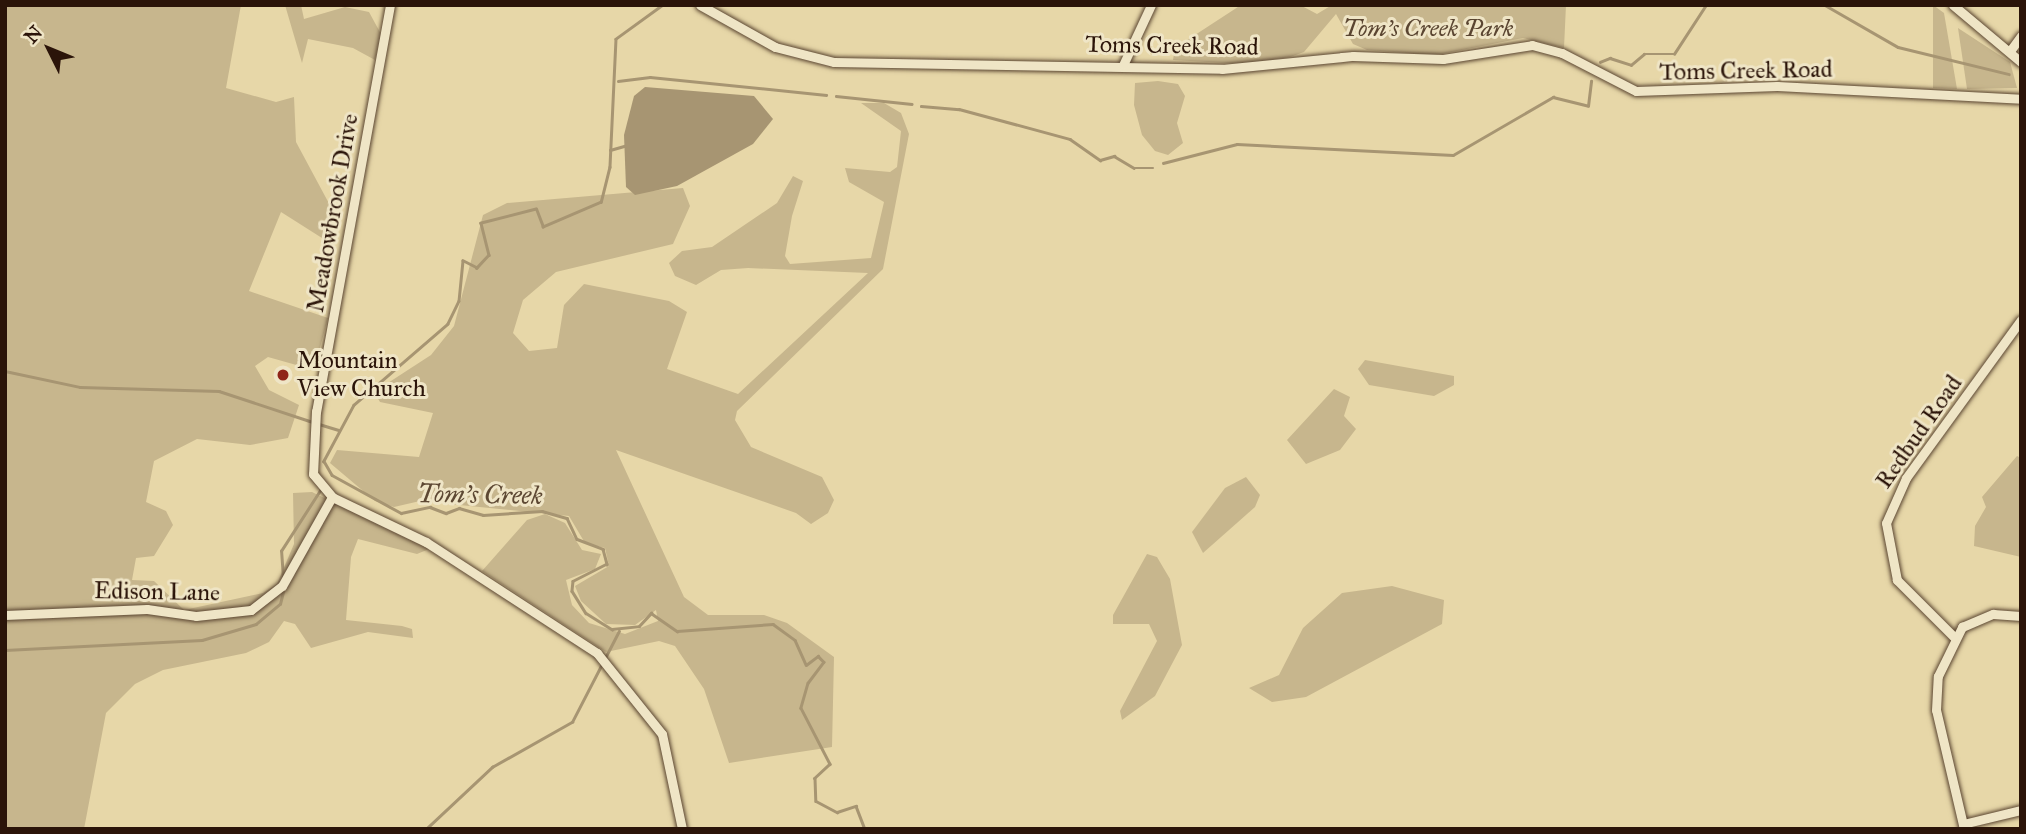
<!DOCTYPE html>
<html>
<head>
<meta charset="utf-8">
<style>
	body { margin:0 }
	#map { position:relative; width:2026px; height:834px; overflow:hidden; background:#e7d7a8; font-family:"IM FELL Great Primer",serif }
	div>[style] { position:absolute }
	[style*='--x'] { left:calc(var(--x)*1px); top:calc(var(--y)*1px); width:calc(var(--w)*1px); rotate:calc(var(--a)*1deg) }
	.green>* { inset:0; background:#c7b68d }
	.water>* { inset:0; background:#a79572 }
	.stream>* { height:2.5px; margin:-1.25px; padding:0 1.25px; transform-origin:1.25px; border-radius:1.25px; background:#a79572 }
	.roads { filter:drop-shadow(0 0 2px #5a4531) drop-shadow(0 0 2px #5a4531) }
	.minor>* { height:9px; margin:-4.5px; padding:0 4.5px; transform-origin:4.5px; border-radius:4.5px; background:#efe5c6 }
	.dots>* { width:19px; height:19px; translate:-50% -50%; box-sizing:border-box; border:4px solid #efe5c6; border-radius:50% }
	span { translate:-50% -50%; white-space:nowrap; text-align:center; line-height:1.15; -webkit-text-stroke:6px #efe5c6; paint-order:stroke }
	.park-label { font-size:24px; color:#5a4531; font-style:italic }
	.street-label { font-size:24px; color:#2b1409 }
	.poi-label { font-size:24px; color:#2b1409 }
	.left { translate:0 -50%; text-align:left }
	.water-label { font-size:26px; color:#5d4833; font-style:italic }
	.frame { position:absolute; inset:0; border:7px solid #2b1409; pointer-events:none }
	.north { position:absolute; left:14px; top:14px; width:70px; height:70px; -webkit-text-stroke:5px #efe5c6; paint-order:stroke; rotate:313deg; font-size:19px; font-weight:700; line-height:28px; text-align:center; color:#2b1409 }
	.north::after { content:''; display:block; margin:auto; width:24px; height:32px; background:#2b1409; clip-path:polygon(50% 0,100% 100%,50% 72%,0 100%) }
</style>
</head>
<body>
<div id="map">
	<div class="green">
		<div style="clip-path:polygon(5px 5px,241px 5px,226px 88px,276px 102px,294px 97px,296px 142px,340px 224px,333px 245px,281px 212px,249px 291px,328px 318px,314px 370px,268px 357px,255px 366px,269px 390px,299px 405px,288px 438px,250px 445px,197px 439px,154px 461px,146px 502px,166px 511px,173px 525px,154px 556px,136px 558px,132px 580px,154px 581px,184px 610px,263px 593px,277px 584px,294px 544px,293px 493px,312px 492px,429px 549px,417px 554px,358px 539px,351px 557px,346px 620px,402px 626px,412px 629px,413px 638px,368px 632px,311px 648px,295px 624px,284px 621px,269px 642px,246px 653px,163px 670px,135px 684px,106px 713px,84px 829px,5px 829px)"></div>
		<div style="clip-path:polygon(285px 5px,301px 5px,304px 19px,345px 7px,369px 12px,381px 34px,375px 60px,353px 48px,308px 39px,302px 63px)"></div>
		<div style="clip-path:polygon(1241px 5px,1300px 5px,1317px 14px,1332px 5px,1566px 5px,1564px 48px,1523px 38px,1436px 55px,1367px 50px,1353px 44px,1336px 14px,1304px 52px,1290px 57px,1245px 64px,1173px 60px,1175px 48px)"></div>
		<div style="clip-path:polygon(1933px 5px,1944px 13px,1957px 89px,1933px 88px)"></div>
		<div style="clip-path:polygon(1958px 28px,2010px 62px,2017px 88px,1967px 89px)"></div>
		<div style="clip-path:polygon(1158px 81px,1178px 84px,1185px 96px,1177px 123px,1183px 143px,1168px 155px,1155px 151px,1142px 135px,1134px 105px,1135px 83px)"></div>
		<div style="clip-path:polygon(861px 103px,884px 103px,901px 113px,909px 134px,883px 269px,737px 411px,735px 420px,751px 447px,822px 477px,834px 500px,828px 513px,811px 524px,796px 513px,616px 450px,684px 597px,708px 615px,764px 615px,787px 623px,834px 657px,832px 747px,729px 763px,704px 689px,675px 646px,659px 641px,606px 652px,482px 571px,527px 520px,545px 514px,565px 523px,582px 550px,601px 554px,595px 569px,566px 580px,572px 605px,589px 623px,625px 634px,658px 621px,656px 610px,635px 625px,606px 624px,581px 601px,575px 586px,609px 566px,605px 548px,585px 543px,569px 516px,420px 501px,394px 507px,375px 501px,330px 463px,337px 450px,419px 457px,433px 413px,380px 402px,374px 392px,431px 355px,454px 326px,483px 215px,507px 203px,683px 188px,690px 206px,673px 244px,556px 272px,523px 300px,513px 333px,529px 351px,557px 348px,564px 305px,584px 284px,669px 301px,687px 312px,667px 369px,738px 394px,868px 273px,748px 268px,721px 270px,696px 285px,675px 276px,669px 263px,682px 251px,712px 247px,777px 203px,793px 176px,803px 181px,792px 216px,785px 256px,790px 264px,871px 258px,884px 202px,849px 182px,845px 168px,890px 172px,897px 167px,901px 131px)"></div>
		<div style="clip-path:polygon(1365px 360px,1454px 376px,1454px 385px,1434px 396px,1369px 385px,1358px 369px)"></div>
		<div style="clip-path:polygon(1334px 389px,1350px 397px,1344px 416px,1356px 429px,1340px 450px,1306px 464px,1287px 440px)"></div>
		<div style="clip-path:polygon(2017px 456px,2021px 458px,2021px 557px,1974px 546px,1975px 526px,1986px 507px,1982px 497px)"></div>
		<div style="clip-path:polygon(1246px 477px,1260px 495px,1255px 507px,1203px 553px,1192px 532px,1225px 488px)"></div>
		<div style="clip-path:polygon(1147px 554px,1157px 557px,1170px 579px,1182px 645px,1155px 696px,1122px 720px,1120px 711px,1157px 641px,1149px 624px,1113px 624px,1113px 615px)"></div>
		<div style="clip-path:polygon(1392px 586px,1444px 600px,1442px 624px,1306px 697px,1272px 702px,1249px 688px,1279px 675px,1303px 628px,1342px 593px)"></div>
	</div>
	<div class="water">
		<div style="clip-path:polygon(645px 87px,754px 96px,773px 119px,753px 144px,677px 186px,635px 195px,626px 187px,624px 135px,634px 96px)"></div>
	</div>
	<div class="stream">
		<div style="--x:663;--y:5;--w:58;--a:144.1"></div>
		<div style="--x:616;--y:39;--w:128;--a:92.7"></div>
		<div style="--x:610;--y:167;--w:36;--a:104"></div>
		<div style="--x:601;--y:202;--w:63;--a:156.7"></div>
		<div style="--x:543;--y:227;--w:19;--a:-111"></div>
		<div style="--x:536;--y:209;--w:57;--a:165.7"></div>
		<div style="--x:481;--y:223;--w:33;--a:76"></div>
		<div style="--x:489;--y:255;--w:18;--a:133"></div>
		<div style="--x:477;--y:268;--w:16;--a:-153"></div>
		<div style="--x:463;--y:261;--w:40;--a:95.7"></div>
		<div style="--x:459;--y:301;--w:25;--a:116"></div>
		<div style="--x:448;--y:324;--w:124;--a:139.2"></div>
		<div style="--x:354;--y:405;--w:64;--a:118.2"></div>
		<div style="--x:324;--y:461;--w:16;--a:60"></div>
		<div style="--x:332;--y:475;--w:79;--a:28.8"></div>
		<div style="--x:401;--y:513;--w:30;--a:-12"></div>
		<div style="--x:430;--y:507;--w:17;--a:21"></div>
		<div style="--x:446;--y:513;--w:14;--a:-21"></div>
		<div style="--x:459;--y:508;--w:25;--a:16"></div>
		<div style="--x:483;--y:515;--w:59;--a:-3.9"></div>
		<div style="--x:542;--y:511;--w:26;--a:16"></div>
		<div style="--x:567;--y:518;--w:23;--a:65"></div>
		<div style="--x:577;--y:539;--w:28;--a:21"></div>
		<div style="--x:603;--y:549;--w:16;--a:75"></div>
		<div style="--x:607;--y:564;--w:38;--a:153"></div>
		<div style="--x:573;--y:581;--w:10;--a:96"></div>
		<div style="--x:572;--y:591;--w:26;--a:58"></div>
		<div style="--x:586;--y:613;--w:31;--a:32"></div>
		<div style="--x:612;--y:629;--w:27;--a:-6"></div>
		<div style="--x:639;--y:626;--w:18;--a:-47"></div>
		<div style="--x:651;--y:613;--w:32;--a:35"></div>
		<div style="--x:677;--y:631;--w:96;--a:-4.2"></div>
		<div style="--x:773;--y:624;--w:27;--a:36"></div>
		<div style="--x:795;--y:640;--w:27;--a:66"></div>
		<div style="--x:806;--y:665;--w:15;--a:-37"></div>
		<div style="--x:818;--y:656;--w:8;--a:45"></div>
		<div style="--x:824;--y:662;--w:26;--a:127"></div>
		<div style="--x:808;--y:683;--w:26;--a:106"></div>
		<div style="--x:801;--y:708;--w:63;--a:62.6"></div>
		<div style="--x:830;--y:764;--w:21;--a:137"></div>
		<div style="--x:815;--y:778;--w:23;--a:88"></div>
		<div style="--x:816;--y:801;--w:24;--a:28"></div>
		<div style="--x:837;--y:812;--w:20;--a:-18"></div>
		<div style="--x:856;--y:806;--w:25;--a:69"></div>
		<div style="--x:1825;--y:5;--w:84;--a:29.9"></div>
		<div style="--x:1898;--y:47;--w:114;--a:13.7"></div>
		<div style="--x:1600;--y:62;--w:11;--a:-22"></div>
		<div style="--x:1610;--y:58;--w:22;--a:18"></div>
		<div style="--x:1631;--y:65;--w:17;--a:-40"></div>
		<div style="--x:1644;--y:54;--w:30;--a:0"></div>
		<div style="--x:1674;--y:54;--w:59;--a:-56.9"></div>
		<div style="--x:618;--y:81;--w:32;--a:-7"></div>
		<div style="--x:650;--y:77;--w:177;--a:5.8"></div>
		<div style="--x:836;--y:96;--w:76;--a:6"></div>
		<div style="--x:921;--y:106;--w:38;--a:5"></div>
		<div style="--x:959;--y:109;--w:115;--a:15.1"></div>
		<div style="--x:1070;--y:139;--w:37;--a:35"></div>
		<div style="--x:1100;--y:160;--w:15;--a:-16"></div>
		<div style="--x:1114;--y:156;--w:23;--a:31"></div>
		<div style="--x:1134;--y:168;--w:19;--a:0"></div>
		<div style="--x:610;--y:150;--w:15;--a:-16"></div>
		<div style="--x:1163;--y:163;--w:76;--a:-14.4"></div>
		<div style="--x:1237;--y:144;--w:216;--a:2.9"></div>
		<div style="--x:1453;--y:155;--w:116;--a:-30.1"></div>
		<div style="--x:1553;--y:97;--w:36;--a:14"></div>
		<div style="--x:1588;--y:106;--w:25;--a:-83"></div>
		<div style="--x:5;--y:371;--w:77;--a:12"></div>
		<div style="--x:80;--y:387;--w:139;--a:1.6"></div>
		<div style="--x:219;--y:391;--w:99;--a:18.3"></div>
		<div style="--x:319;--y:424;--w:21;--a:17"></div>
		<div style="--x:283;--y:578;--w:27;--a:-94"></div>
		<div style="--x:281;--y:551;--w:74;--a:-57.2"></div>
		<div style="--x:5;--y:650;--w:197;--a:-2.9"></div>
		<div style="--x:202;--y:640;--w:56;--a:-16.5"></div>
		<div style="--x:256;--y:624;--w:31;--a:-40"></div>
		<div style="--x:280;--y:604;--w:16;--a:-76"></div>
		<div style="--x:426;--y:829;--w:91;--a:-43.2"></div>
		<div style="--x:492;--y:767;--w:92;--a:-29.4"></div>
		<div style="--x:572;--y:722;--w:102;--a:-62.7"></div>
	</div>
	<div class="roads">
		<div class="minor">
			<div style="--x:390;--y:5;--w:413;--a:100.3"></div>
			<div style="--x:316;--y:411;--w:63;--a:92.7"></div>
			<div style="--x:313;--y:474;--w:30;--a:50"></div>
			<div style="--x:332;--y:497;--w:104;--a:25.6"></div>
			<div style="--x:426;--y:542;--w:204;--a:33"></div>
			<div style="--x:597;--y:653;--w:104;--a:51.3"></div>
			<div style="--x:662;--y:734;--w:97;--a:78.1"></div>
			<div style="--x:700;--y:5;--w:86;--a:29.2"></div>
			<div style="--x:775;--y:47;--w:61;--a:14.3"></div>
			<div style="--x:834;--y:62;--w:388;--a:1"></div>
			<div style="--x:1222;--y:69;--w:132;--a:-5.7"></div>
			<div style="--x:1353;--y:56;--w:90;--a:1.9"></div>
			<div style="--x:1443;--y:59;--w:90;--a:-8.9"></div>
			<div style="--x:1532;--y:45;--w:31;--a:15"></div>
			<div style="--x:1562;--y:53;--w:83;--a:27.2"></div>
			<div style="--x:1636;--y:91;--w:141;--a:-2"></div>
			<div style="--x:1777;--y:86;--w:244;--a:3"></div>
			<div style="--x:1953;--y:5;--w:89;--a:40"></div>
			<div style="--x:2010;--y:51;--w:19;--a:-54"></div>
			<div style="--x:1123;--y:65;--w:66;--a:-65"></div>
			<div style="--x:5;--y:615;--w:142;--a:-2.4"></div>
			<div style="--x:147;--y:609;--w:49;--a:8.1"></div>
			<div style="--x:196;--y:616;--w:55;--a:-6.2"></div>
			<div style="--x:251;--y:610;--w:39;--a:-38"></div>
			<div style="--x:282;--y:586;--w:102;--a:-60.7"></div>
			<div style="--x:1954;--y:637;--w:81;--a:-135"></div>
			<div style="--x:1897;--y:580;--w:58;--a:-100.9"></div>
			<div style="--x:1886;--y:523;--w:49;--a:-66"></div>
			<div style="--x:1906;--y:478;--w:195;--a:-54"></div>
			<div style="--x:1963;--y:824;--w:60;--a:-13.6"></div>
			<div style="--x:1964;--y:829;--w:122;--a:-103.2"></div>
			<div style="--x:1936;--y:710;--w:34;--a:-87"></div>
			<div style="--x:1938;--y:676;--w:55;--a:-63.9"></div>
			<div style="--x:1962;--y:627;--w:34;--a:-23"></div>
			<div style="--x:1993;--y:614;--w:28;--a:4"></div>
		</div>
	</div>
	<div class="dots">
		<div style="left:283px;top:375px;background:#8f2418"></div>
	</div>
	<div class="park-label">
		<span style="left:1428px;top:29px">Tom's Creek Park</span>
	</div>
	<div class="street-label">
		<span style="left:1172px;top:46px;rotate:1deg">Toms Creek Road</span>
		<span style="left:1746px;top:71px;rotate:-1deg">Toms Creek Road</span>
		<span style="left:333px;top:213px;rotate:-80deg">Meadowbrook Drive</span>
		<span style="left:1919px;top:432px;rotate:-55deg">Redbud Road</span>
		<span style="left:157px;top:592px;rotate:1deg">Edison Lane</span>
	</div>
	<div class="poi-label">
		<span class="left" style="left:297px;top:375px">Mountain<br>View Church</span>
	</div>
	<div class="water-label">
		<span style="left:480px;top:495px;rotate:1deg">Tom's Creek</span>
	</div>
	<div class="frame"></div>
	<div class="north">N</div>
</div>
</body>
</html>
